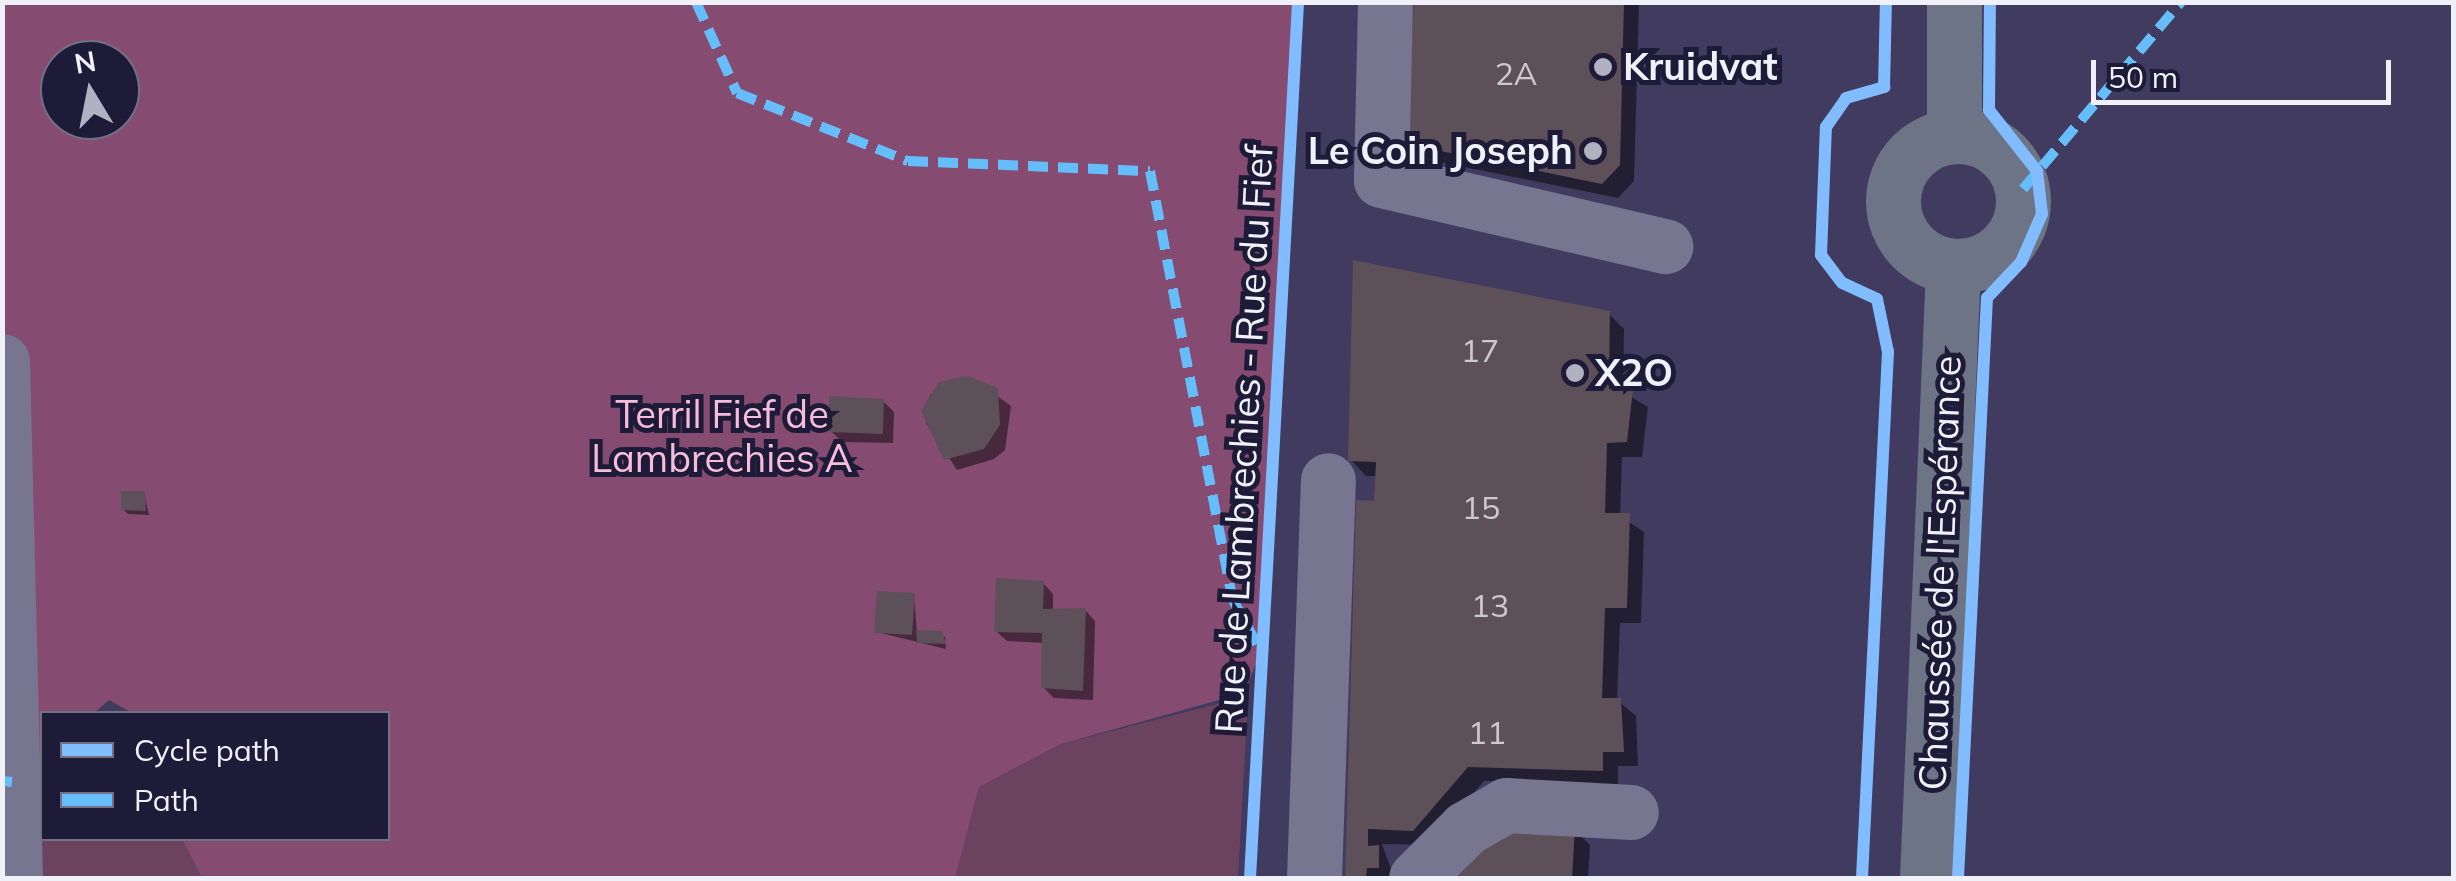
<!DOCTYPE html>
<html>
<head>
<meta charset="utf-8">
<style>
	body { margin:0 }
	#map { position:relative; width:2456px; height:881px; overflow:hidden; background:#403b5f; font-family:Mulish,sans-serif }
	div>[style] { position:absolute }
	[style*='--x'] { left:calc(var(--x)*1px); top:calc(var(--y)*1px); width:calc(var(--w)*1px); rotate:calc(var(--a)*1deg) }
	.green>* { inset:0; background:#6c435e }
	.forest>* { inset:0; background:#864b71 }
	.shadow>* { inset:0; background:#0007 }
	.building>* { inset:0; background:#5d5059 }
	.minor>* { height:55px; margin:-27.5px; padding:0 27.5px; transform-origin:27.5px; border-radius:27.5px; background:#77758f }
	.major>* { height:55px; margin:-27.5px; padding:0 27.5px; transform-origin:27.5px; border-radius:27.5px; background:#6c7486 }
	.major>.ring { margin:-27.5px; padding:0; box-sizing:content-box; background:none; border:55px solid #6c7486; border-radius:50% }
	.quiet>* { height:10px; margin-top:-5px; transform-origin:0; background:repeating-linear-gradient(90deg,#66bdfb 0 20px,transparent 0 30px) }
	.cycleway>* { height:12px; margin:-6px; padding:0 6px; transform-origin:6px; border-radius:6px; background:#80bcff }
	.dots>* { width:28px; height:28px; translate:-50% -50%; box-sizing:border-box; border:5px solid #1e1b38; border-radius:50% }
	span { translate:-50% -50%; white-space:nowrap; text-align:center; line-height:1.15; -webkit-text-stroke:10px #1e1b38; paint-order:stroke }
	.number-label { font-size:32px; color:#cbc8d0 }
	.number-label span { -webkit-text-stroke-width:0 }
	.poi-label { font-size:38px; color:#f0f0f8; font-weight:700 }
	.left { translate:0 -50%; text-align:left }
	.right { translate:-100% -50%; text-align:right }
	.park-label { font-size:38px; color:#f8bcdb }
	.street-label { font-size:38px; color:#f0f0f8 }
	.frame { position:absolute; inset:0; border:5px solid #f0f0f8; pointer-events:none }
	.legend { position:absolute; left:40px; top:711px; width:350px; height:130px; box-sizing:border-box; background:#1e1b38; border:2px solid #727085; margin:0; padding:12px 18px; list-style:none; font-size:30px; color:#f0f0f8 }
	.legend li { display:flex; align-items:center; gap:20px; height:50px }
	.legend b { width:50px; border:2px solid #727085 }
	.north { position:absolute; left:40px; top:40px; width:100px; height:100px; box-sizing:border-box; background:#1e1b38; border:2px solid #727085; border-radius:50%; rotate:350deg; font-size:28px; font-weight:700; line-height:40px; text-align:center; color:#f0f0f8 }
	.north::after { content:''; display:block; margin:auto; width:35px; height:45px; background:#b2b1c2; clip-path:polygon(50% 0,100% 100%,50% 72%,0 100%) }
	.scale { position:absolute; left:2091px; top:60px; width:300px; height:45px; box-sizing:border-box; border:5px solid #f0f0f8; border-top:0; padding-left:12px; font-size:30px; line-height:35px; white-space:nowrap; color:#f0f0f8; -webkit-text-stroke:8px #1e1b38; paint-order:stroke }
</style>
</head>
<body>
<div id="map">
	<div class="green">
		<div style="clip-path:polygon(1248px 696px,1238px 878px,955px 878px,979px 787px,1061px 744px)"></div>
		<div style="clip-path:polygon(42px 764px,42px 838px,182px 839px,202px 878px,17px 878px,12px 793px)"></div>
	</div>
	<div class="forest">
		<div style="clip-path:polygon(evenodd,3px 3px,1298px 3px,1261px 652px,1248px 683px,1230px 697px,1061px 744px,979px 787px,955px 878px,202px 878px,182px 839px,388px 838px,388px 714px,132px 713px,109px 700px,94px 713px,42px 714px,42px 764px,12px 793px,3px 794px,3px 3px,60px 60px,120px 60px,120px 120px,60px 120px,60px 60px)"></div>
	</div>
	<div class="shadow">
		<div style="clip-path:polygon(1416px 2px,1639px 2px,1634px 181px,1618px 198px,1425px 159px,1409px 143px)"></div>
		<div style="clip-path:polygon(1608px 313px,1624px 329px,1623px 392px,1648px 407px,1642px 457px,1622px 457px,1620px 516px,1644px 532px,1641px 623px,1620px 623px,1617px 700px,1636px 716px,1638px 766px,1618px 766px,1618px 785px,1484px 781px,1429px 845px,1382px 844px,1394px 878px,1348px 878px,1359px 502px,1376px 503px,1378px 476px,1366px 476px,1351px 460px)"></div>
		<div style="clip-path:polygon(954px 379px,978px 382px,1011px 406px,1005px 450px,994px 459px,957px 470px,926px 423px,930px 395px)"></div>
		<div style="clip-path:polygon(883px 401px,894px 412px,893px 443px,842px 442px,831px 431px)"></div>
		<div style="clip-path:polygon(144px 493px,149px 515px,128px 514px,123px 509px)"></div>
		<div style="clip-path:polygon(1043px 583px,1053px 594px,1053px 612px,1085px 610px,1095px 621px,1093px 700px,1054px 698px,1043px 687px,1044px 643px,1007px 641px,996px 631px)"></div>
		<div style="clip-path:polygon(914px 596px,917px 632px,945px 637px,946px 649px,877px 632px)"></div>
		<div style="clip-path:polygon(1504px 829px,1574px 829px,1590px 845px,1588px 878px,1461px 878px)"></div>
	</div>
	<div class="building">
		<div style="clip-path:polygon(1414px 2px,1624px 2px,1620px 165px,1602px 184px,1406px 144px)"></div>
		<div style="clip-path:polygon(1353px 260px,1610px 311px,1609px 389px,1633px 389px,1627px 442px,1607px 443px,1605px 513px,1630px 513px,1627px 608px,1605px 608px,1602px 698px,1621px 698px,1624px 752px,1603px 752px,1603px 771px,1468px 767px,1413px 831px,1368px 829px,1368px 846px,1379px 845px,1379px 868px,1367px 868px,1366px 878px,1345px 878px,1356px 500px,1374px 501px,1376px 462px,1348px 461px)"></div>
		<div style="clip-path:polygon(967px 376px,998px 388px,1000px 425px,984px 449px,944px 460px,921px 411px,939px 382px)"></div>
		<div style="clip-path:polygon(829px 396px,884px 399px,883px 434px,829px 432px)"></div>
		<div style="clip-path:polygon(121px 491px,145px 491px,146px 511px,121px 510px)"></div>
		<div style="clip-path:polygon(996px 578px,1044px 581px,1043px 609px,1086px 608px,1083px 691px,1041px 688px,1042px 633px,994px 632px)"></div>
		<div style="clip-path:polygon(877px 591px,915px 593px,912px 635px,874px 633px)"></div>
		<div style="clip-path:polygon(916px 630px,942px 631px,946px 644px,917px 643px)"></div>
		<div style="clip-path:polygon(1503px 827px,1575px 827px,1572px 878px,1457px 878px)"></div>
	</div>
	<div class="minor">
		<div style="--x:1385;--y:2;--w:178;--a:91.3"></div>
		<div style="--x:1381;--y:180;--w:292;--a:13.1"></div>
		<div style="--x:2;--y:361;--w:517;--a:88.56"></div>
		<div style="--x:1314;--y:878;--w:398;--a:-88"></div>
		<div style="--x:1416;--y:878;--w:71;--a:-45"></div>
		<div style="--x:1466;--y:828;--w:46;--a:-29.9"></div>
		<div style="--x:1506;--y:805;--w:125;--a:3.2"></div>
	</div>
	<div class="major">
		<div class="ring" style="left:1893px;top:136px;width:75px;height:75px"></div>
		<div style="--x:1954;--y:136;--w:134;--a:-90"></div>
		<div style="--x:1927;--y:878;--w:612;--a:-87.56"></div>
	</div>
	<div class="quiet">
		<div style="--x:696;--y:2;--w:100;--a:65.7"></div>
		<div style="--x:737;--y:93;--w:184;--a:21.7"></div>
		<div style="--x:908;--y:161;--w:242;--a:2.4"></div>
		<div style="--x:1150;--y:171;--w:437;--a:79.1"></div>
		<div style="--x:1233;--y:600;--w:57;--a:61.6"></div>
		<div style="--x:2023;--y:189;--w:245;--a:-49.8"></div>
		<div style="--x:2;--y:781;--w:10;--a:6"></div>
	</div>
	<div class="cycleway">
		<div style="--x:1250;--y:878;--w:877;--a:-86.86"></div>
		<div style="--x:1862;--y:878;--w:527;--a:-87.17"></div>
		<div style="--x:1888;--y:352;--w:54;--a:-101.7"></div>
		<div style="--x:1877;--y:299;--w:38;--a:-155"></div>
		<div style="--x:1842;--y:283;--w:35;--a:-127"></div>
		<div style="--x:1821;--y:255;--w:128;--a:-87.8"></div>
		<div style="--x:1826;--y:127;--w:35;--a:-55"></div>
		<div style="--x:1846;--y:98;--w:40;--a:-16"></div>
		<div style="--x:1884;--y:87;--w:85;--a:-88.7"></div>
		<div style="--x:1958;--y:878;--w:581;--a:-87.14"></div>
		<div style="--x:1987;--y:298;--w:50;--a:-46.6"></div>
		<div style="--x:2021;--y:262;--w:52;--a:-66.4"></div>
		<div style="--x:2042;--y:214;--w:43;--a:-96.6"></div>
		<div style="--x:2037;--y:171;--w:78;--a:-128.2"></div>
		<div style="--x:1989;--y:110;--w:108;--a:-89.5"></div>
	</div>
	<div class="dots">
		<div style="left:1603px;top:67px;background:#b2b1c2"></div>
		<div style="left:1593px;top:151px;background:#b2b1c2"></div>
		<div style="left:1575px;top:373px;background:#b2b1c2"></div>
	</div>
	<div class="number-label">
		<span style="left:1516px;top:73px">2A</span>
		<span style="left:1480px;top:350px">17</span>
		<span style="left:1481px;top:507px">15</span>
		<span style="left:1490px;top:605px">13</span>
		<span style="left:1487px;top:732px">11</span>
	</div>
	<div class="poi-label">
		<span class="left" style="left:1623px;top:67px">Kruidvat</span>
		<span class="right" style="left:1573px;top:151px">Le Coin Joseph</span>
		<span class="left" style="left:1595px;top:373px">X2O</span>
	</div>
	<div class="park-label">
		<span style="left:722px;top:437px">Terril Fief de<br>Lambrechies A</span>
	</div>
	<div class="street-label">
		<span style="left:1244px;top:439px;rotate:-87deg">Rue de Lambrechies - Rue du Fief</span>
		<span style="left:1940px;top:573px;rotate:-88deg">Chaussée de l'Espérance</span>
	</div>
	<div class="frame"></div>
	<ul class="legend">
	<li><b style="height:12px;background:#80bcff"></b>Cycle path</li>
	<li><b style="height:12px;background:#66bdfb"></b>Path</li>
	</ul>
	<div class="north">N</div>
	<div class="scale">50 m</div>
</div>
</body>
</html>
